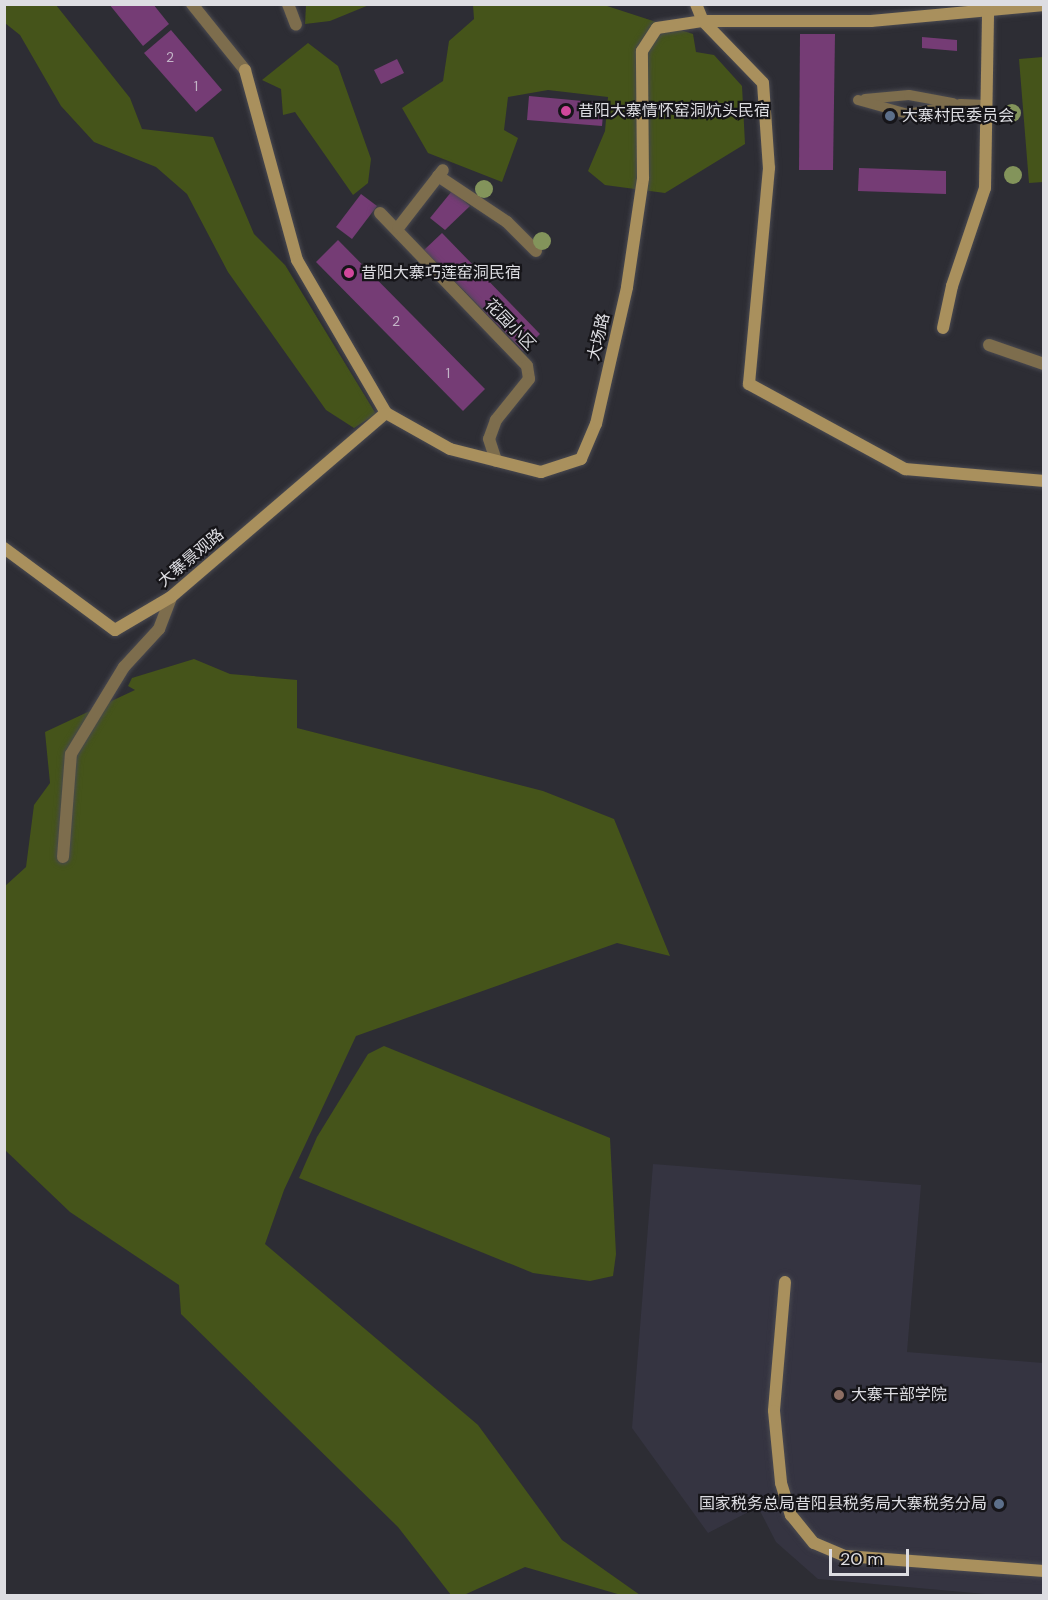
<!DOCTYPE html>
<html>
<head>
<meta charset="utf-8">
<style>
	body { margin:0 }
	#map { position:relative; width:1048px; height:1600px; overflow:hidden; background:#2d2d34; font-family:"DM Sans","Noto Sans SC",sans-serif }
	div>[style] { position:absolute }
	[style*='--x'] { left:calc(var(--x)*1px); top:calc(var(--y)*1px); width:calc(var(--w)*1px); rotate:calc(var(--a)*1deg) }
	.built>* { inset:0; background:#353441 }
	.green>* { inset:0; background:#45541a }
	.building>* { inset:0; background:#753c75 }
	.roads { filter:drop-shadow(0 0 2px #494950) drop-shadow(0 0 2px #494950) }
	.lane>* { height:10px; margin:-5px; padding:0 5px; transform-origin:5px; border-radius:5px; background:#7d6d4d }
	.street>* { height:12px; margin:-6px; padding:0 6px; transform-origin:6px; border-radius:6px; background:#7d6d4d }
	.secondary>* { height:12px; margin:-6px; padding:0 6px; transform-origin:6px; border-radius:6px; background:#a9905d }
	.trees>* { width:18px; height:18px; margin:-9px; border-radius:50%; background:#83945b }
	.dots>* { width:16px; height:16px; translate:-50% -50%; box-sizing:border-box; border:3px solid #161519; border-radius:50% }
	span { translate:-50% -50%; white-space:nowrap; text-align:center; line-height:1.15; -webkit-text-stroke:4.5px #161519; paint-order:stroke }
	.number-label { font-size:14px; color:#c3b5c7 }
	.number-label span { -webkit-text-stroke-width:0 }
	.poi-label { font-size:16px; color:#dddde2 }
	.left { translate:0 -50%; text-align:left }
	.right { translate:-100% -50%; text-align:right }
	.street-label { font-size:16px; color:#dddde2 }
	.frame { position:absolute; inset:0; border:6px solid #dddde2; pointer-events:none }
	.scale { position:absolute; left:829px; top:1549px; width:80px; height:27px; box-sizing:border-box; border:3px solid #dddde2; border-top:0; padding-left:8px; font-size:18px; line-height:21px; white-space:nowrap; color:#dddde2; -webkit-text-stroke:4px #161519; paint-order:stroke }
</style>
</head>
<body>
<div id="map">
	<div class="built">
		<div style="clip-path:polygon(653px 1164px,921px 1185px,907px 1352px,1043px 1363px,1043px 1595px,996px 1595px,818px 1579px,776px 1542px,758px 1507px,708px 1533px,632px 1428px)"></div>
	</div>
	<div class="green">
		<div style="clip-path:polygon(4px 5px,56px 5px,130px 98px,142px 129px,213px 137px,254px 234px,285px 265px,376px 414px,354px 428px,326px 410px,228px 272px,187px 194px,156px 167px,94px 142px,61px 106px,20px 35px,5px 23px)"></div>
		<div style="clip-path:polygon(306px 5px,306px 4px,369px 5px,330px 21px,305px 24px)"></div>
		<div style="clip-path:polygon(473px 5px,604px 5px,693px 34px,696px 52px,714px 55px,742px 86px,745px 144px,665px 193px,605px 185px,588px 171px,605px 131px,608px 97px,548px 90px,508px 97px,504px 130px,518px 138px,502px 182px,428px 153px,402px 108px,443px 81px,449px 41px,474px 19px)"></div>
		<div style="clip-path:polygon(308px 43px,338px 66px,371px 159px,368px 183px,353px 195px,295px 112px,283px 115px,281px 89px,262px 80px)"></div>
		<div style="clip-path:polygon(1043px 57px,1043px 182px,1029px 183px,1019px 59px)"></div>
		<div style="clip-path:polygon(194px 659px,230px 674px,297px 680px,297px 728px,543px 791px,614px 819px,670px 956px,617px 943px,356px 1036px,284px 1190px,265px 1244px,478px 1425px,562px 1540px,640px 1595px,621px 1595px,525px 1567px,464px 1595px,451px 1595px,398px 1527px,181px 1314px,179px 1285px,70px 1212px,5px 1150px,4px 887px,26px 867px,34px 805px,50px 783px,45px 732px,135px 690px,128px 686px,132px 678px)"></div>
		<div style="clip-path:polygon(384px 1046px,610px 1138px,616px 1254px,613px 1276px,590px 1281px,533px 1273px,299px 1178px,317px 1137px,368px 1054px)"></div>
	</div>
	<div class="building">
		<div style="clip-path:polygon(109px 4px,153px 4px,169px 24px,143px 46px)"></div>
		<div style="clip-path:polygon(171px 30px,222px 90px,196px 112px,144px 53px)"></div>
		<div style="clip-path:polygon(800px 34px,835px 34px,833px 170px,799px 170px)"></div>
		<div style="clip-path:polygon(922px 37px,957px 40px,957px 51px,922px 48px)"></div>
		<div style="clip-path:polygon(397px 59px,404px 73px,381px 84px,374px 70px)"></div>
		<div style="clip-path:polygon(529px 96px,604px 103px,602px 126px,527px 120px)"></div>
		<div style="clip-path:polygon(859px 168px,946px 171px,946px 194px,858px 191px)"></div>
		<div style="clip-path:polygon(452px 191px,470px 206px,445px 230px,430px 218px)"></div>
		<div style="clip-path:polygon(361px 194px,377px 206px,352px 239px,336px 227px)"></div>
		<div style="clip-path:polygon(442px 233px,540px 334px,523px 351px,424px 250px)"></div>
		<div style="clip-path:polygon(338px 240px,485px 389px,463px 411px,316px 262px)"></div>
	</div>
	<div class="roads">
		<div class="lane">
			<div style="--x:865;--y:99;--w:44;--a:-5.2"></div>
			<div style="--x:909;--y:95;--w:45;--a:10.3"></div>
			<div style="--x:858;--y:100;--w:52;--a:15.6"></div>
			<div style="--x:908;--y:114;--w:54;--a:-10.7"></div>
			<div style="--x:961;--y:104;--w:25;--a:2"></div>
		</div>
		<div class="street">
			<div style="--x:192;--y:4;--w:85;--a:51.2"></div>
			<div style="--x:288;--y:4;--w:22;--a:69"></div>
			<div style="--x:438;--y:176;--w:83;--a:33.7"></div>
			<div style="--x:507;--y:222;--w:41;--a:45"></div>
			<div style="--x:380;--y:213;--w:212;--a:46.1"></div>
			<div style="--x:527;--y:366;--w:13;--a:81"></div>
			<div style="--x:529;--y:379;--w:53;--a:128.8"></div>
			<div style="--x:496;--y:420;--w:20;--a:110"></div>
			<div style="--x:489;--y:439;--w:23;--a:72"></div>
			<div style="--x:398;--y:228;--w:73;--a:-52.2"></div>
			<div style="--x:989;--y:345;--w:58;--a:19.1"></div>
			<div style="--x:63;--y:857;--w:103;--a:-85.6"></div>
			<div style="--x:71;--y:754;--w:102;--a:-58.7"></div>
			<div style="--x:124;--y:667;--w:52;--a:-47.4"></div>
			<div style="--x:159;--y:629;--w:34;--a:-69"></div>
		</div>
		<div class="secondary">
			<div style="--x:696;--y:4;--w:18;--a:68"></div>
			<div style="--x:703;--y:21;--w:86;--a:45.9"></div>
			<div style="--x:763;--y:83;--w:85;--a:86"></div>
			<div style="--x:769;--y:168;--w:217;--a:95.3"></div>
			<div style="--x:749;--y:384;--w:178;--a:28.6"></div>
			<div style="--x:905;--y:469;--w:140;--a:4.9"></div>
			<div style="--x:245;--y:70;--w:197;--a:74.7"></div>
			<div style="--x:297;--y:260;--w:177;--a:59.8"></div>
			<div style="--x:386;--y:413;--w:73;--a:29.4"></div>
			<div style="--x:450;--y:449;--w:94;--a:14.2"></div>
			<div style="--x:541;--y:472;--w:42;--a:-18"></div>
			<div style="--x:581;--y:459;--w:38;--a:-67"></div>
			<div style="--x:596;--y:424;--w:140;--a:-77.2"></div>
			<div style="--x:627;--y:287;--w:110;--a:-81.6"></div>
			<div style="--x:643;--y:178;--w:127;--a:-90.5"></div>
			<div style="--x:642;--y:51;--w:27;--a:-57"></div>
			<div style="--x:657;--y:28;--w:47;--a:-8.7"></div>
			<div style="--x:703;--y:21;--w:168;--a:0"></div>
			<div style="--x:871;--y:21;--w:174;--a:-5.3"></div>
			<div style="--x:943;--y:328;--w:43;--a:-77.9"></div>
			<div style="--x:952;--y:286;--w:103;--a:-71.4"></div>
			<div style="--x:985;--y:188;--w:178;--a:-89"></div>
			<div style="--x:4;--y:548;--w:138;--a:36.5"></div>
			<div style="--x:115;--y:630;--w:65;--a:-30.5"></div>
			<div style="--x:171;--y:597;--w:283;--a:-40.6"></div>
			<div style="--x:785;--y:1282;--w:129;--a:94.9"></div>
			<div style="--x:774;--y:1411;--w:72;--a:84.4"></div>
			<div style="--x:781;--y:1483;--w:34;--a:73"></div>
			<div style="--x:791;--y:1515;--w:36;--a:51"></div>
			<div style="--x:814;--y:1543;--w:34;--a:23"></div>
			<div style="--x:845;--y:1556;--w:200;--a:4.3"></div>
		</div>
	</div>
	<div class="trees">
		<div style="left:1012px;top:113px"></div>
		<div style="left:1013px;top:175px"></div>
		<div style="left:484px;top:189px"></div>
		<div style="left:542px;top:241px"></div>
	</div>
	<div class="dots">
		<div style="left:566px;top:111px;background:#d1479c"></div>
		<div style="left:890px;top:116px;background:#5c6f8a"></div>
		<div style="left:349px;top:273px;background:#d1479c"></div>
		<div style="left:839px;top:1395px;background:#8d6e63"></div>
		<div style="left:999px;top:1504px;background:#5c6f8a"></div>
	</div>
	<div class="number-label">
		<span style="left:170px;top:57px">2</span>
		<span style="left:196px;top:86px">1</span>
		<span style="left:396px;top:321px">2</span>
		<span style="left:448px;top:373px">1</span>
	</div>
	<div class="poi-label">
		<span class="left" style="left:578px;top:111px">昔阳大寨情怀窑洞炕头民宿</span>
		<span class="left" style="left:902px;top:116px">大寨村民委员会</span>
		<span class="left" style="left:361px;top:273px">昔阳大寨巧莲窑洞民宿</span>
		<span class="left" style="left:851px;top:1395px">大寨干部学院</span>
		<span class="right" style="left:987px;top:1504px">国家税务总局昔阳县税务局大寨税务分局</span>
	</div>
	<div class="street-label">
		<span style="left:510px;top:325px;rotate:46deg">花园小区</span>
		<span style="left:599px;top:337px;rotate:-77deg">大场路</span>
		<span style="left:191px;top:558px;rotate:-40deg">大寨景观路</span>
	</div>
	<div class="frame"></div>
	<div class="scale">20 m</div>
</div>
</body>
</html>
